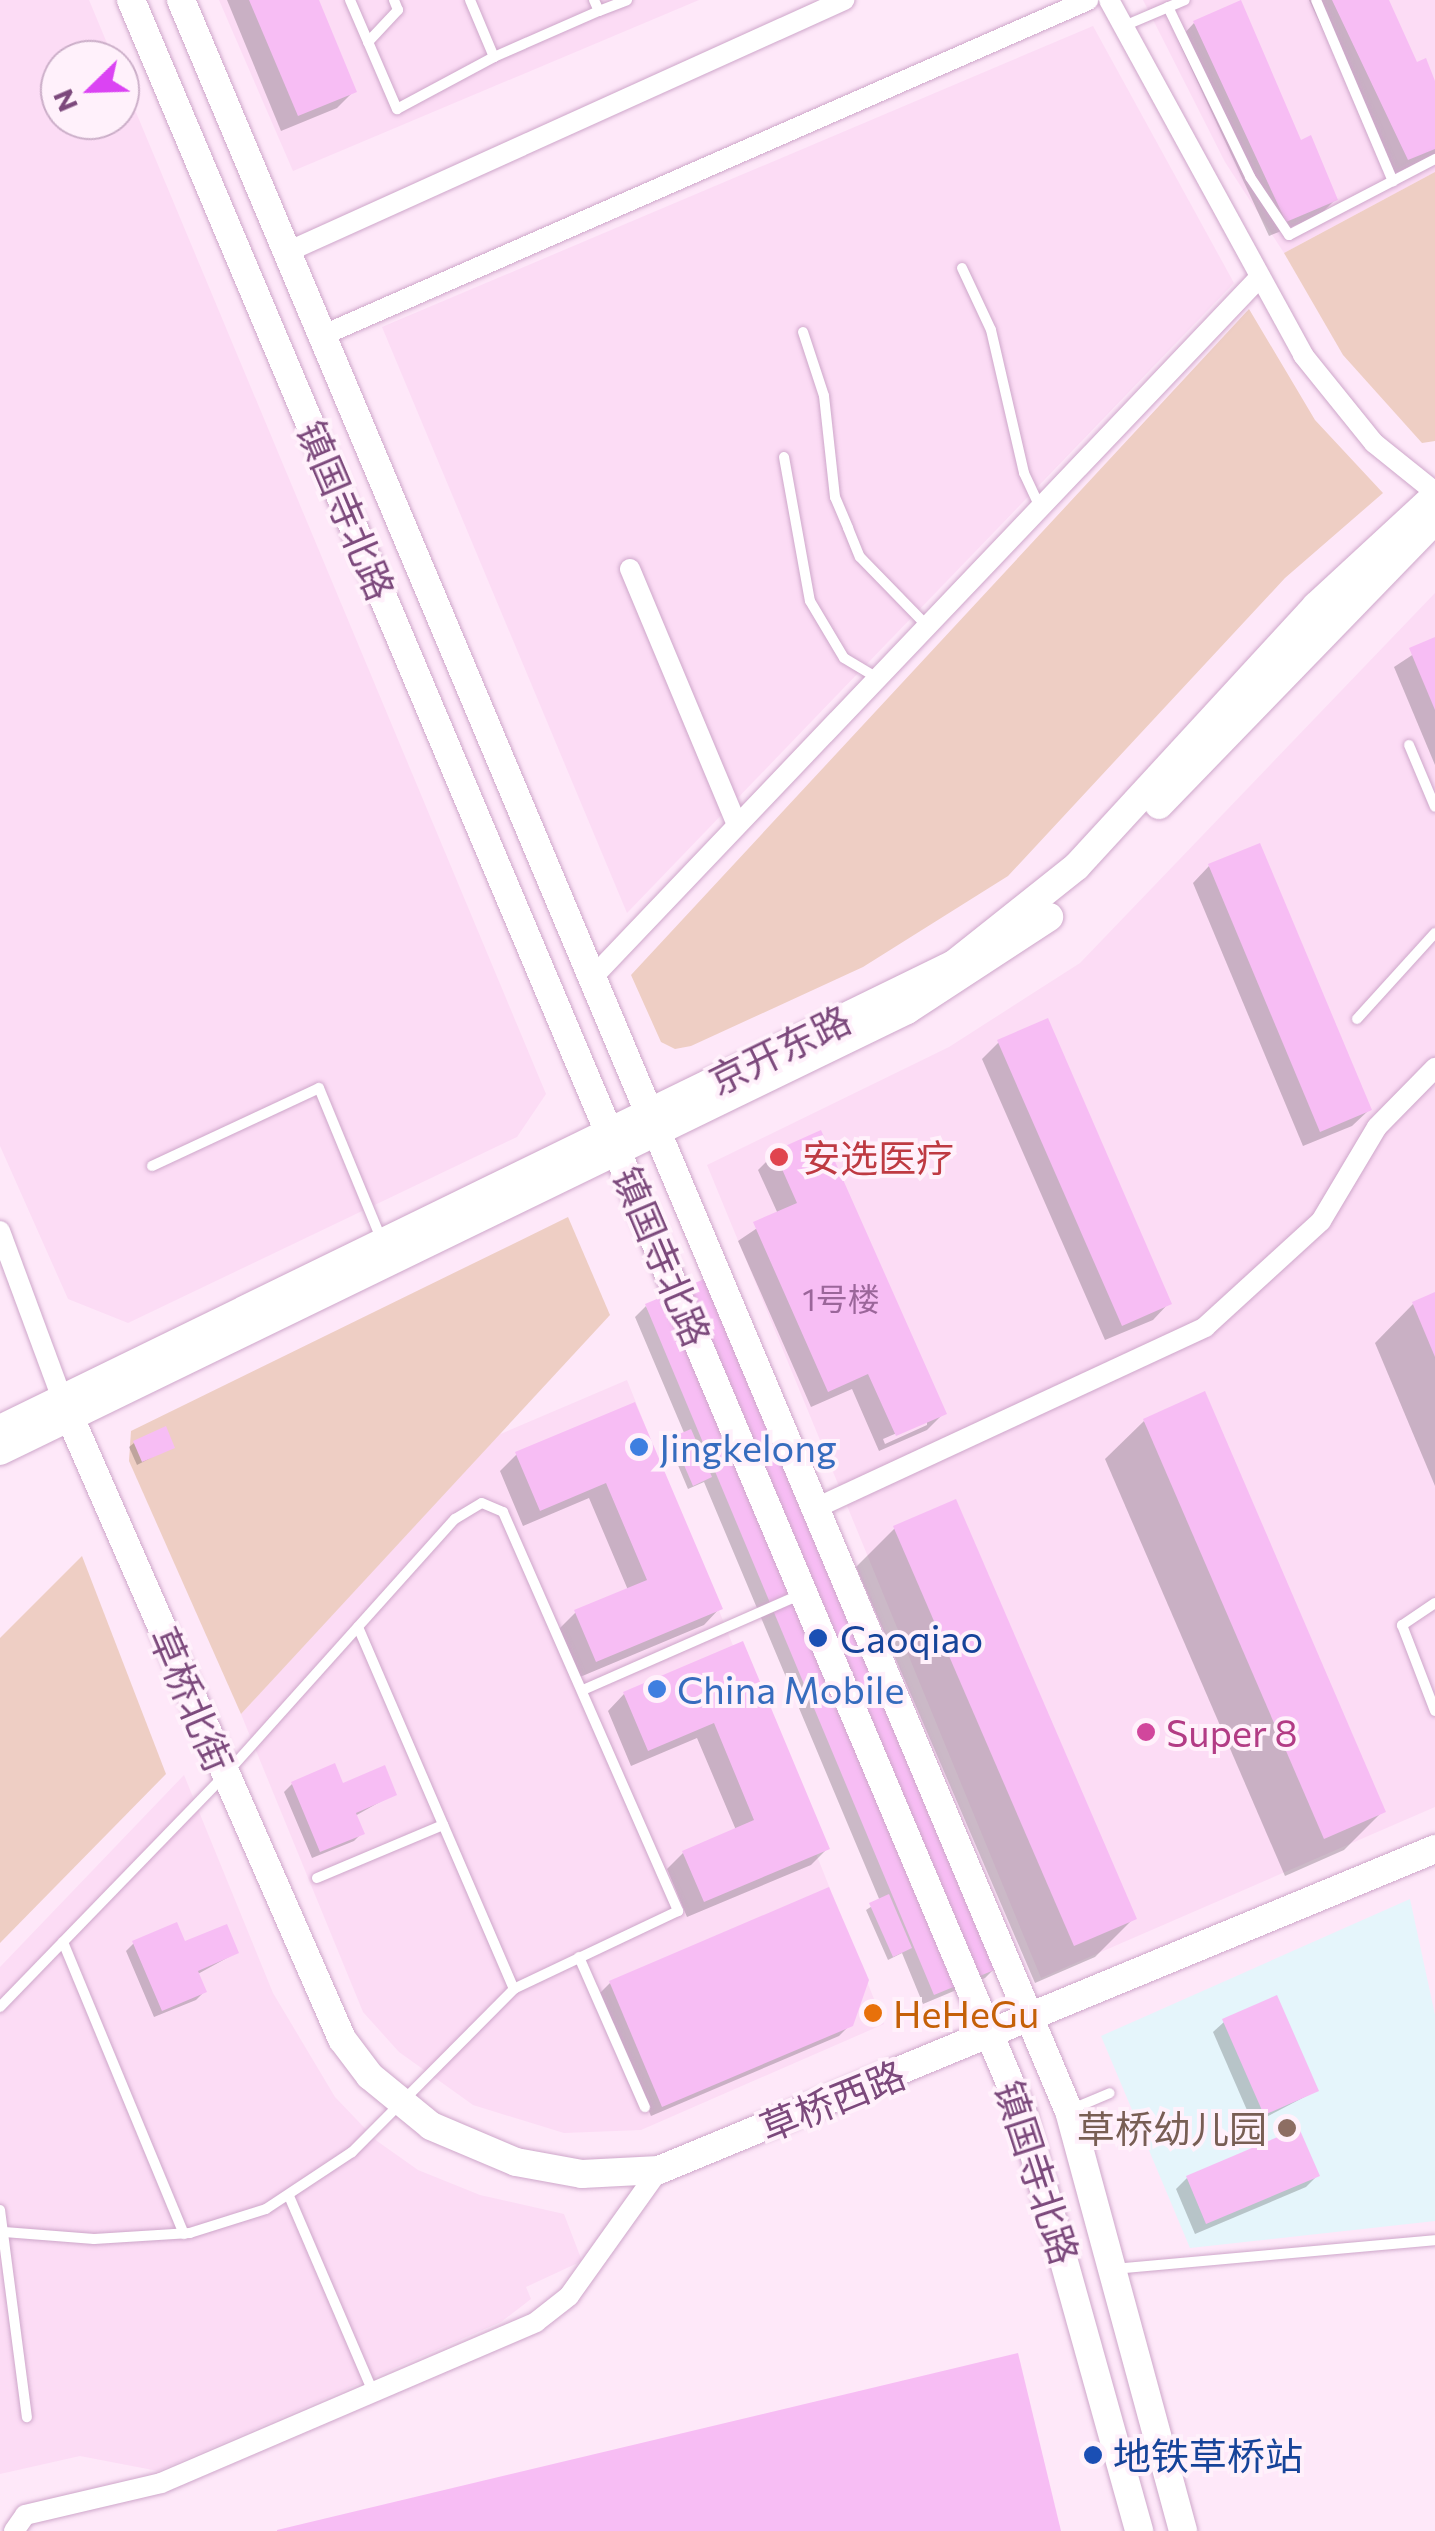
<!DOCTYPE html>
<html>
<head>
<meta charset="utf-8">
<style>
	body { margin:0 }
	#map { position:relative; width:1435px; height:2531px; overflow:hidden; background:#fee8f9; font-family:Commissioner,"Noto Sans SC",sans-serif }
	div>[style] { position:absolute }
	[style*='--x'] { left:calc(var(--x)*1px); top:calc(var(--y)*1px); width:calc(var(--w)*1px); rotate:calc(var(--a)*1deg) }
	.residential>* { inset:0; background:#fcdcf5 }
	.education>* { inset:0; background:#e5f5fb }
	.green>* { inset:0; background:#eecec4 }
	.shadow>* { inset:0; background:#0003 }
	.building>* { inset:0; background:#f7bdf4 }
	.roads { filter:drop-shadow(0 0 2px #cea7ca) drop-shadow(0 0 2px #cea7ca) }
	.lane>* { height:10px; margin:-5px; padding:0 5px; transform-origin:5px; border-radius:5px; background:#fff }
	.street>* { height:20px; margin:-10px; padding:0 10px; transform-origin:10px; border-radius:10px; background:#fff }
	.secondary>* { height:28px; margin:-14px; padding:0 14px; transform-origin:14px; border-radius:14px; background:#fff }
	.dots>* { width:28px; height:28px; translate:-50% -50%; box-sizing:border-box; border:5px solid #fff1fb; border-radius:50% }
	span { translate:-50% -50%; white-space:nowrap; text-align:center; line-height:1.15; -webkit-text-stroke:8px #fff1fb; paint-order:stroke }
	.number-label { font-size:32px; color:#9b669a }
	.number-label span { -webkit-text-stroke-width:0 }
	.street-label { font-size:38px; color:#7c497c }
	.health-label { font-size:38px; color:#be3a42 }
	.left { translate:0 -50%; text-align:left }
	.shop-label { font-size:38px; color:#366cbe }
	.transit-label { font-size:38px; color:#164399 }
	.hotel-label { font-size:38px; color:#b23c85 }
	.food-label { font-size:38px; color:#c56008 }
	.education-label { font-size:38px; color:#785e54 }
	.right { translate:-100% -50%; text-align:right }
	.north { position:absolute; left:40px; top:40px; width:100px; height:100px; box-sizing:border-box; background:#fff1fb; border:2px solid #cbaec8; border-radius:50%; rotate:247deg; font-size:28px; font-weight:700; line-height:40px; text-align:center; color:#7c497c }
	.north::after { content:''; display:block; margin:auto; width:35px; height:45px; background:#db43f3; clip-path:polygon(50% 0,100% 100%,50% 72%,0 100%) }
</style>
</head>
<body>
<div id="map">
	<div class="residential">
		<div style="clip-path:polygon(0 0,89px 0,114px 60px,60px 60px,60px 120px,120px 120px,120px 74px,546px 1094px,517px 1137px,128px 1323px,68px 1299px,0 1146px)"></div>
		<div style="clip-path:polygon(219px 0,699px 0,293px 171px)"></div>
		<div style="clip-path:polygon(1143px 0,1435px 0,1435px 172px,1284px 253px,1225px 162px)"></div>
		<div style="clip-path:polygon(1093px 26px,1234px 283px,627px 913px,382px 327px)"></div>
		<div style="clip-path:polygon(1435px 593px,1435px 1807px,1041px 1978px,707px 1165px,949px 1047px,1080px 963px)"></div>
		<div style="clip-path:polygon(627px 1380px,884px 2024px,641px 2130px,564px 2133px,473px 2105px,399px 2052px,363px 2012px,241px 1714px,491px 1438px)"></div>
		<div style="clip-path:polygon(184px 1775px,273px 1993px,335px 2097px,377px 2141px,418px 2170px,480px 2195px,564px 2214px,582px 2261px,526px 2287px,531px 2299px,501px 2322px,158px 2471px,80px 2456px,0 2474px,0 1967px)"></div>
	</div>
	<div class="education">
		<div style="clip-path:polygon(1410px 1899px,1435px 2015px,1435px 2221px,1190px 2248px,1101px 2036px)"></div>
	</div>
	<div class="green">
		<div style="clip-path:polygon(1435px 172px,1435px 441px,1422px 443px,1343px 355px,1284px 253px)"></div>
		<div style="clip-path:polygon(1249px 309px,1315px 420px,1383px 493px,1285px 578px,1008px 876px,863px 967px,691px 1046px,675px 1049px,661px 1042px,631px 975px)"></div>
		<div style="clip-path:polygon(568px 1217px,610px 1315px,241px 1714px,129px 1461px,131px 1431px)"></div>
		<div style="clip-path:polygon(82px 1556px,166px 1774px,0 1943px,0 1638px)"></div>
	</div>
	<div class="shadow">
		<div style="clip-path:polygon(227px 0,316px 0,354px 91px,337px 108px,281px 131px)"></div>
		<div style="clip-path:polygon(1309px 0,1387px 0,1415px 66px,1435px 87px,1435px 157px,1391px 175px)"></div>
		<div style="clip-path:polygon(1194px 23px,1300px 143px,1335px 200px,1319px 216px,1269px 236px,1178px 40px)"></div>
		<div style="clip-path:polygon(1435px 640px,1435px 765px,1394px 667px)"></div>
		<div style="clip-path:polygon(1209px 866px,1369px 1110px,1352px 1126px,1303px 1146px,1193px 883px)"></div>
		<div style="clip-path:polygon(999px 1042px,1169px 1303px,1153px 1320px,1105px 1340px,982px 1059px)"></div>
		<div style="clip-path:polygon(evenodd,820px 1133px,944px 1413px,927px 1430px,879px 1451px,852px 1389px,811px 1407px,738px 1241px,778px 1214px,758px 1170px,775px 1153px,820px 1133px,927px 1420px,927px 1425px,885px 1444px,883px 1439px,927px 1420px)"></div>
		<div style="clip-path:polygon(1435px 1295px,1435px 1486px,1375px 1343px,1413px 1304px)"></div>
		<div style="clip-path:polygon(646px 1306px,996px 1967px,985px 1978px,923px 2004px,902px 1953px,888px 1960px,866px 1910px,880px 1901px,704px 1482px,688px 1489px,669px 1444px,685px 1435px,635px 1317px)"></div>
		<div style="clip-path:polygon(634px 1405px,720px 1608px,704px 1625px,580px 1677px,559px 1629px,576px 1612px,628px 1590px,589px 1498px,523px 1526px,500px 1471px,517px 1454px)"></div>
		<div style="clip-path:polygon(1144px 1421px,1383px 1811px,1344px 1850px,1285px 1876px,1105px 1459px)"></div>
		<div style="clip-path:polygon(134px 1443px,172px 1447px,137px 1465px,129px 1447px)"></div>
		<div style="clip-path:polygon(895px 1528px,1134px 1918px,1095px 1957px,1035px 1983px,856px 1567px)"></div>
		<div style="clip-path:polygon(742px 1645px,827px 1849px,811px 1865px,687px 1917px,667px 1869px,683px 1853px,736px 1830px,697px 1738px,631px 1766px,608px 1711px,624px 1694px)"></div>
		<div style="clip-path:polygon(292px 1784px,342px 1786px,394px 1794px,355px 1816px,362px 1833px,354px 1841px,312px 1858px,284px 1792px)"></div>
		<div style="clip-path:polygon(134px 1943px,183px 1945px,236px 1953px,196px 1975px,204px 1992px,196px 2000px,154px 2017px,126px 1951px)"></div>
		<div style="clip-path:polygon(610px 1983px,850px 2025px,839px 2036px,651px 2116px,599px 1994px)"></div>
		<div style="clip-path:polygon(1224px 2022px,1316px 2091px,1253px 2124px,1213px 2032px)"></div>
		<div style="clip-path:polygon(1317px 2176px,1306px 2187px,1195px 2234px,1176px 2189px,1187px 2178px)"></div>
	</div>
	<div class="building">
		<div style="clip-path:polygon(249px 0,319px 0,357px 92px,298px 116px)"></div>
		<div style="clip-path:polygon(1241px 0,1301px 140px,1311px 135px,1338px 200px,1286px 222px,1193px 21px)"></div>
		<div style="clip-path:polygon(1332px 0,1389px 0,1417px 62px,1426px 58px,1435px 81px,1435px 149px,1408px 160px)"></div>
		<div style="clip-path:polygon(1435px 637px,1435px 710px,1409px 648px)"></div>
		<div style="clip-path:polygon(1260px 843px,1372px 1110px,1320px 1132px,1208px 864px)"></div>
		<div style="clip-path:polygon(1048px 1018px,1172px 1304px,1122px 1326px,997px 1040px)"></div>
		<div style="clip-path:polygon(821px 1130px,947px 1414px,896px 1436px,868px 1374px,828px 1392px,753px 1222px,797px 1203px,774px 1151px)"></div>
		<div style="clip-path:polygon(709px 1277px,999px 1968px,934px 1995px,645px 1304px)"></div>
		<div style="clip-path:polygon(1435px 1292px,1435px 1357px,1412px 1302px)"></div>
		<div style="clip-path:polygon(1205px 1391px,1386px 1812px,1324px 1839px,1143px 1419px)"></div>
		<div style="clip-path:polygon(635px 1402px,723px 1609px,596px 1662px,574px 1610px,647px 1580px,606px 1483px,540px 1511px,515px 1452px)"></div>
		<div style="clip-path:polygon(166px 1426px,175px 1448px,142px 1462px,133px 1441px)"></div>
		<div style="clip-path:polygon(691px 1429px,712px 1477px,693px 1486px,672px 1437px)"></div>
		<div style="clip-path:polygon(956px 1499px,1137px 1919px,1074px 1946px,893px 1526px)"></div>
		<div style="clip-path:polygon(743px 1641px,830px 1849px,704px 1902px,682px 1851px,754px 1820px,714px 1723px,648px 1751px,623px 1692px)"></div>
		<div style="clip-path:polygon(335px 1763px,343px 1783px,385px 1765px,397px 1795px,356px 1813px,365px 1834px,320px 1852px,291px 1782px)"></div>
		<div style="clip-path:polygon(829px 1887px,869px 1980px,853px 2026px,662px 2107px,609px 1981px)"></div>
		<div style="clip-path:polygon(889px 1894px,912px 1948px,893px 1957px,869px 1903px)"></div>
		<div style="clip-path:polygon(177px 1922px,185px 1941px,227px 1924px,239px 1953px,198px 1971px,207px 1992px,162px 2011px,132px 1941px)"></div>
		<div style="clip-path:polygon(1277px 1995px,1319px 2091px,1264px 2115px,1222px 2019px)"></div>
		<div style="clip-path:polygon(1299px 2128px,1320px 2176px,1206px 2224px,1186px 2176px)"></div>
		<div style="clip-path:polygon(1018px 2353px,1061px 2531px,277px 2531px,277px 2530px)"></div>
	</div>
	<div class="roads">
		<div class="lane">
			<div style="--x:350;--y:0;--w:119;--a:66.7"></div>
			<div style="--x:397;--y:109;--w:110;--a:-28.2"></div>
			<div style="--x:470;--y:0;--w:62;--a:67.2"></div>
			<div style="--x:494;--y:57;--w:115;--a:-23.7"></div>
			<div style="--x:594;--y:0;--w:12;--a:66"></div>
			<div style="--x:599;--y:11;--w:30;--a:-21"></div>
			<div style="--x:1316;--y:0;--w:197;--a:67"></div>
			<div style="--x:1168;--y:7;--w:189;--a:64.2"></div>
			<div style="--x:1250;--y:177;--w:70;--a:56.1"></div>
			<div style="--x:1289;--y:235;--w:165;--a:-27.5"></div>
			<div style="--x:1124;--y:26;--w:66;--a:-23.1"></div>
			<div style="--x:368;--y:42;--w:44;--a:-46.8"></div>
			<div style="--x:398;--y:10;--w:11;--a:-112"></div>
			<div style="--x:962;--y:268;--w:68;--a:64.9"></div>
			<div style="--x:991;--y:330;--w:147;--a:77"></div>
			<div style="--x:1024;--y:473;--w:38;--a:65"></div>
			<div style="--x:803;--y:332;--w:67;--a:71.8"></div>
			<div style="--x:824;--y:396;--w:102;--a:83.8"></div>
			<div style="--x:835;--y:497;--w:34;--a:67"></div>
			<div style="--x:848;--y:528;--w:31;--a:68"></div>
			<div style="--x:860;--y:557;--w:96;--a:45.8"></div>
			<div style="--x:784;--y:457;--w:146;--a:79.8"></div>
			<div style="--x:810;--y:601;--w:66;--a:59.2"></div>
			<div style="--x:844;--y:658;--w:39;--a:31"></div>
			<div style="--x:1409;--y:745;--w:67;--a:67.2"></div>
			<div style="--x:1357;--y:1019;--w:116;--a:-47.8"></div>
			<div style="--x:152;--y:1166;--w:184;--a:-25"></div>
			<div style="--x:319;--y:1088;--w:165;--a:67.6"></div>
			<div style="--x:1435;--y:1603;--w:40;--a:146"></div>
			<div style="--x:1402;--y:1625;--w:92;--a:69"></div>
			<div style="--x:358;--y:1627;--w:394;--a:66.7"></div>
			<div style="--x:583;--y:1690;--w:239;--a:-23.7"></div>
			<div style="--x:317;--y:1878;--w:137;--a:-22.8"></div>
			<div style="--x:63;--y:1942;--w:316;--a:67.5"></div>
			<div style="--x:579;--y:1957;--w:164;--a:66.3"></div>
			<div style="--x:0;--y:2007;--w:323;--a:-45.9"></div>
			<div style="--x:225;--y:1775;--w:344;--a:-48.1"></div>
			<div style="--x:455;--y:1519;--w:31;--a:-31"></div>
			<div style="--x:482;--y:1503;--w:23;--a:23"></div>
			<div style="--x:503;--y:1512;--w:436;--a:66.3"></div>
			<div style="--x:678;--y:1911;--w:182;--a:154.6"></div>
			<div style="--x:514;--y:1989;--w:230;--a:134.8"></div>
			<div style="--x:352;--y:2152;--w:103;--a:146.5"></div>
			<div style="--x:266;--y:2209;--w:80;--a:162.5"></div>
			<div style="--x:190;--y:2233;--w:96;--a:176.4"></div>
			<div style="--x:94;--y:2239;--w:90;--a:-175.6"></div>
			<div style="--x:1070;--y:2110;--w:43;--a:-23"></div>
			<div style="--x:289;--y:2196;--w:213;--a:66.8"></div>
			<div style="--x:0;--y:2210;--w:209;--a:82.6"></div>
			<div style="--x:1113;--y:2269;--w:323;--a:-5.1"></div>
		</div>
		<div class="street">
			<div style="--x:1109;--y:0;--w:405;--a:61.3"></div>
			<div style="--x:1303;--y:355;--w:113;--a:51.1"></div>
			<div style="--x:1374;--y:443;--w:78;--a:38.8"></div>
			<div style="--x:285;--y:253;--w:614;--a:-24.35"></div>
			<div style="--x:319;--y:337;--w:840;--a:-23.66"></div>
			<div style="--x:630;--y:569;--w:277;--a:67.3"></div>
			<div style="--x:591;--y:979;--w:968;--a:-46.38"></div>
			<div style="--x:0;--y:1231;--w:179;--a:69.7"></div>
			<div style="--x:818;--y:1507;--w:427;--a:-24.9"></div>
			<div style="--x:1205;--y:1327;--w:157;--a:-42.4"></div>
			<div style="--x:1321;--y:1221;--w:109;--a:-59.2"></div>
			<div style="--x:1377;--y:1127;--w:83;--a:-45.5"></div>
			<div style="--x:14;--y:2531;--w:19;--a:-55"></div>
			<div style="--x:25;--y:2515;--w:140;--a:-13.2"></div>
			<div style="--x:161;--y:2483;--w:408;--a:-23.2"></div>
			<div style="--x:536;--y:2322;--w:42;--a:-38.2"></div>
			<div style="--x:569;--y:2296;--w:155;--a:-54.5"></div>
		</div>
		<div class="secondary">
			<div style="--x:131;--y:0;--w:2291;--a:67.12"></div>
			<div style="--x:1022;--y:2111;--w:436;--a:74.4"></div>
			<div style="--x:181;--y:0;--w:2290;--a:67.19"></div>
			<div style="--x:1069;--y:2111;--w:435;--a:74.8"></div>
			<div style="--x:1159;--y:805;--w:397;--a:-45.9"></div>
			<div style="--x:62;--y:1399;--w:699;--a:66.37"></div>
			<div style="--x:342;--y:2039;--w:46;--a:52.9"></div>
			<div style="--x:370;--y:2076;--w:79;--a:39.3"></div>
			<div style="--x:431;--y:2126;--w:92;--a:23"></div>
			<div style="--x:516;--y:2162;--w:67;--a:10.3"></div>
			<div style="--x:582;--y:2174;--w:77;--a:-3"></div>
			<div style="--x:659;--y:2170;--w:840;--a:-22.47"></div>
			<div style="--x:0;--y:1429;--w:1061;--a:-25.99"></div>
			<div style="--x:954;--y:964;--w:157;--a:-38.5"></div>
			<div style="--x:1077;--y:866;--w:353;--a:-47.4"></div>
			<div style="--x:1316;--y:606;--w:162;--a:-42.7"></div>
			<div style="--x:0;--y:1451;--w:1009;--a:-25.93"></div>
			<div style="--x:907;--y:1010;--w:170;--a:-33.2"></div>
		</div>
	</div>
	<div class="dots">
		<div style="left:779px;top:1157px;background:#e0444e"></div>
		<div style="left:639px;top:1447px;background:#3f7fe0"></div>
		<div style="left:818px;top:1638px;background:#1a4fb4"></div>
		<div style="left:657px;top:1689px;background:#3f7fe0"></div>
		<div style="left:1146px;top:1732px;background:#d1479c"></div>
		<div style="left:873px;top:2013px;background:#e8710a"></div>
		<div style="left:1287px;top:2128px;background:#8d6e63"></div>
		<div style="left:1093px;top:2455px;background:#1a4fb4"></div>
	</div>
	<div class="number-label">
		<span style="left:841px;top:1298px">1号楼</span>
	</div>
	<div class="street-label">
		<span style="left:347px;top:510px;rotate:67deg">镇国寺北路</span>
		<span style="left:779px;top:1049px;rotate:-26deg">京开东路</span>
		<span style="left:663px;top:1256px;rotate:67deg">镇国寺北路</span>
		<span style="left:192px;top:1699px;rotate:67deg">草桥北街</span>
		<span style="left:832px;top:2100px;rotate:-22deg">草桥西路</span>
		<span style="left:1038px;top:2172px;rotate:72deg">镇国寺北路</span>
	</div>
	<div class="health-label">
		<span class="left" style="left:802px;top:1157px">安选医疗</span>
	</div>
	<div class="shop-label">
		<span class="left" style="left:659px;top:1447px">Jingkelong</span>
		<span class="left" style="left:677px;top:1689px">China Mobile</span>
	</div>
	<div class="transit-label">
		<span class="left" style="left:840px;top:1638px">Caoqiao</span>
		<span class="left" style="left:1113px;top:2455px">地铁草桥站</span>
	</div>
	<div class="hotel-label">
		<span class="left" style="left:1166px;top:1732px">Super 8</span>
	</div>
	<div class="food-label">
		<span class="left" style="left:893px;top:2013px">HeHeGu</span>
	</div>
	<div class="education-label">
		<span class="right" style="left:1267px;top:2128px">草桥幼儿园</span>
	</div>
	<div class="north">N</div>
</div>
</body>
</html>
